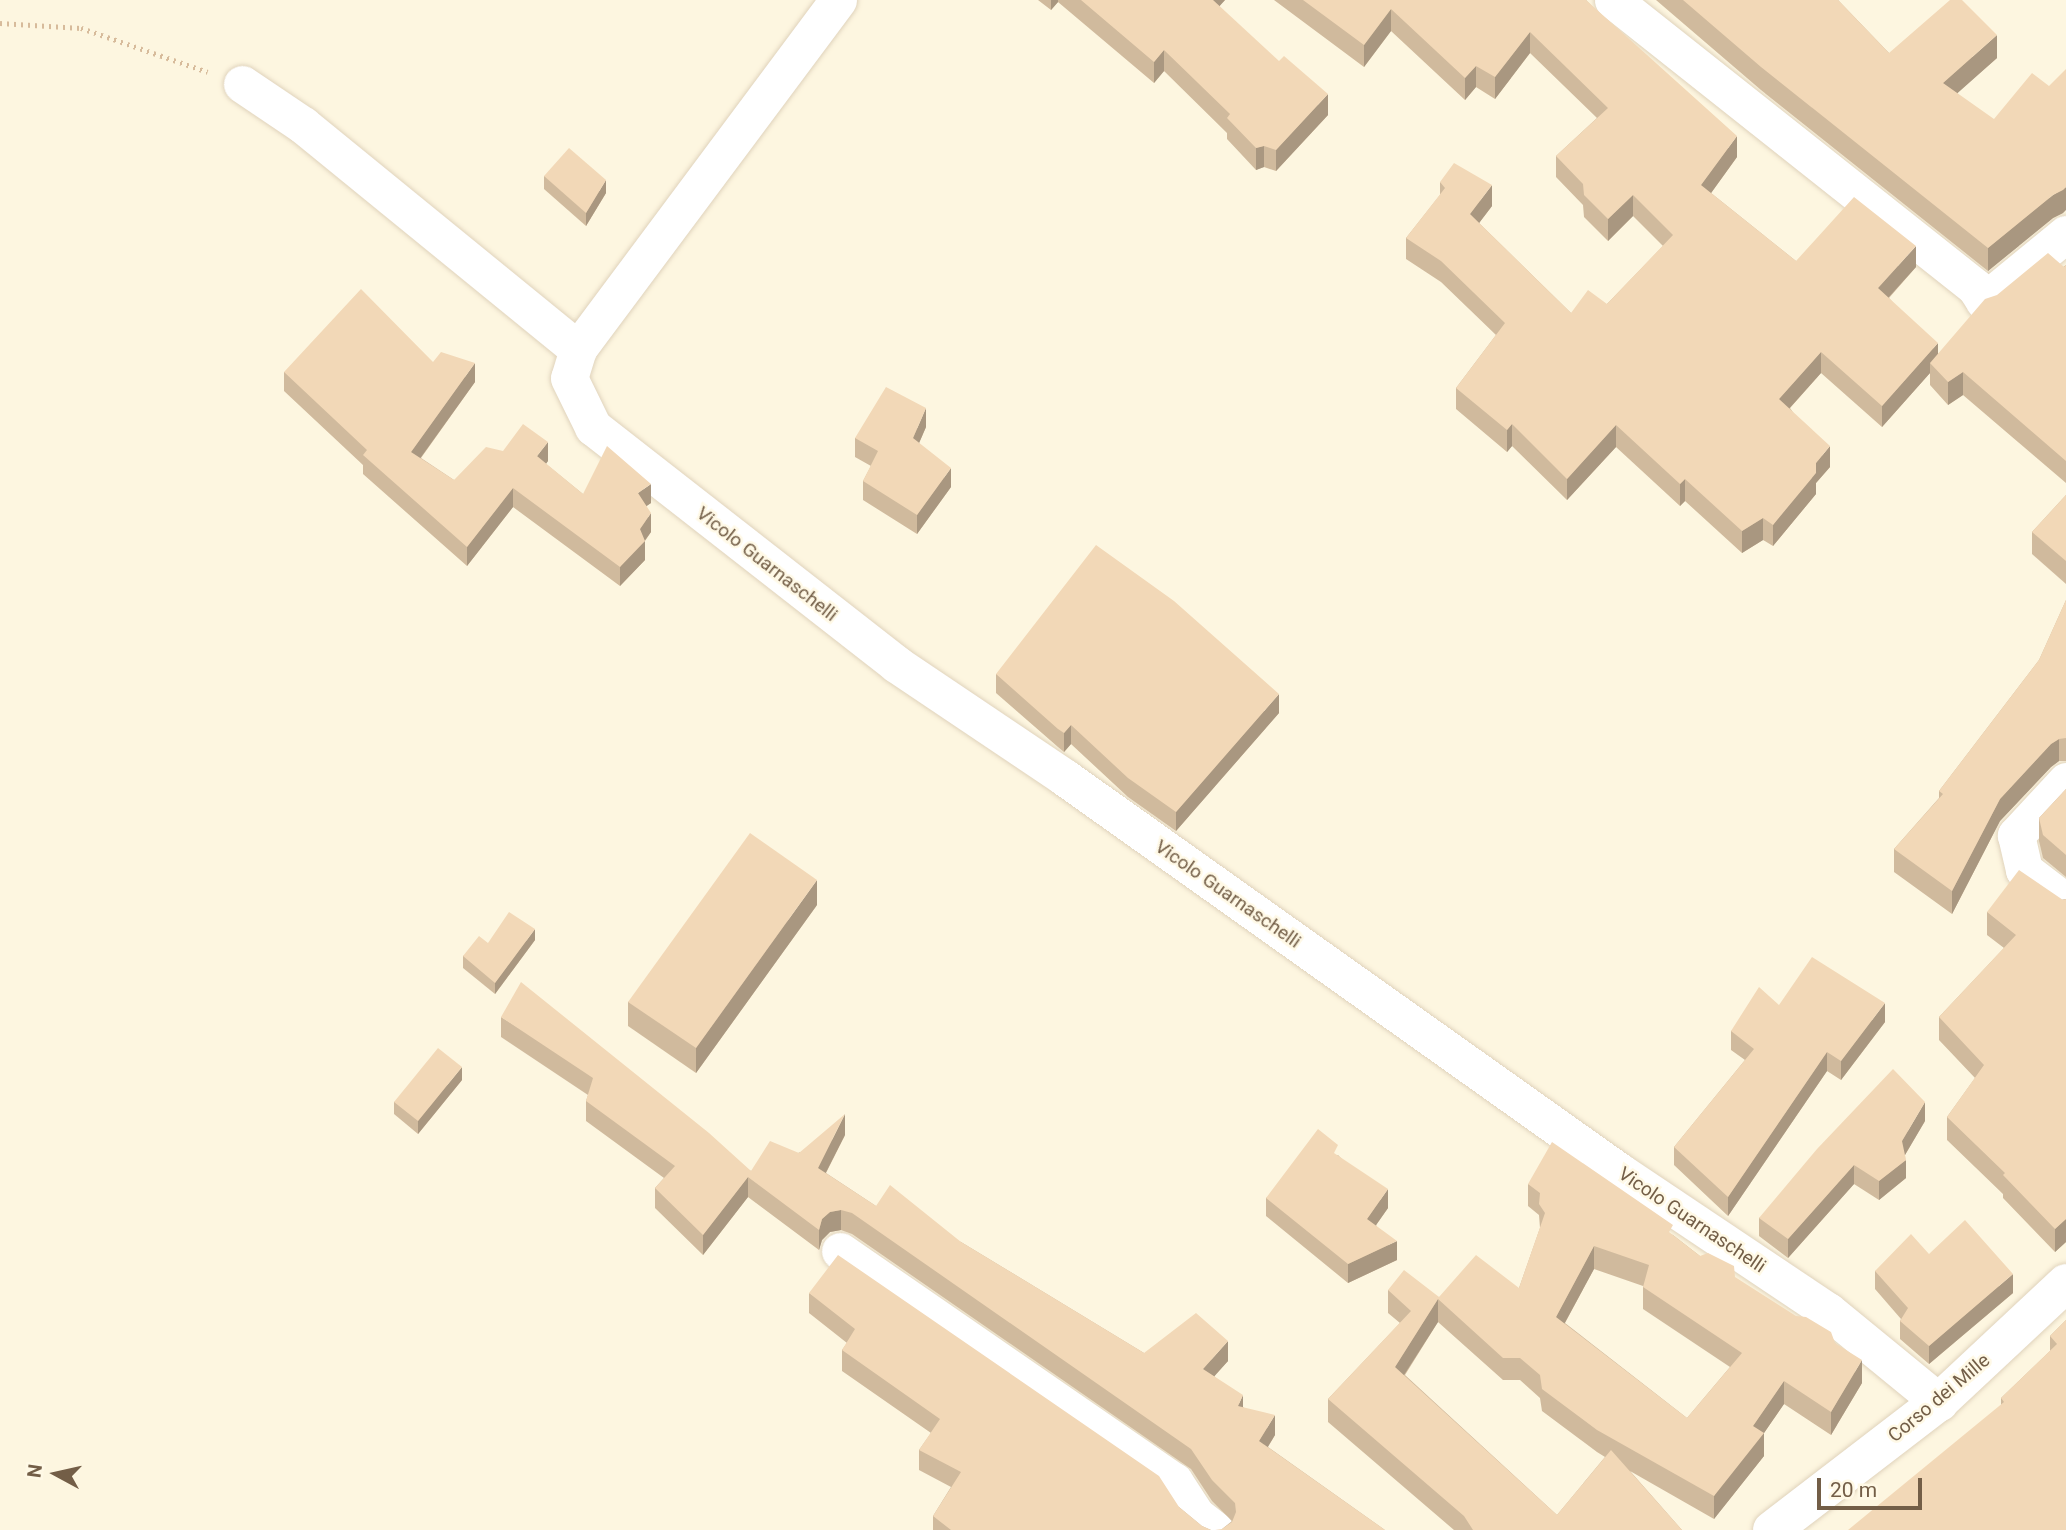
<!DOCTYPE html>
<html>
<head>
<meta charset="utf-8">
<style>
	body { margin:0 }
	#map { position:relative; width:2066px; height:1530px; overflow:hidden; background:#fdf6e0; font-family:Roboto,sans-serif }
	div>[style] { position:absolute }
	[style*='--x'] { left:calc(var(--x)*1px); top:calc(var(--y)*1px); width:calc(var(--w)*1px); rotate:calc(var(--a)*1deg) }
	.path>* { height:4.5px; margin-top:-2.25px; transform-origin:0; background:repeating-linear-gradient(90deg,#d7bb9b 0 2px,transparent 0 7px) }
	.roads { filter:drop-shadow(0 0 2px #e0d3bc) drop-shadow(0 0 2px #e0d3bc) }
	.street>* { height:37px; margin:-18.5px; padding:0 18.5px; transform-origin:18.5px; border-radius:18.5px; background:#fff }
	.secondary>* { height:38px; margin:-19px; padding:0 19px; transform-origin:19px; border-radius:19px; background:#fff }
	.wall>* { inset:0; background:#d0ba9d }
	.shaded-wall>* { inset:0; background:#a99780 }
	.building>* { inset:0; background:#f2d8b7 }
	span { translate:-50% -50%; white-space:nowrap; text-align:center; line-height:1.15; -webkit-text-stroke:5px #fff9e6; paint-order:stroke }
	.street-label { font-size:19px; color:#735e47 }
	.north { position:absolute; left:21px; top:1439px; width:70px; height:70px; -webkit-text-stroke:5px #fff9e6; paint-order:stroke; rotate:278deg; font-size:19px; font-weight:700; line-height:28px; text-align:center; color:#735e47 }
	.north::after { content:''; display:block; margin:auto; width:24px; height:32px; background:#735e47; clip-path:polygon(50% 0,100% 100%,50% 72%,0 100%) }
	.scale { position:absolute; left:1817px; top:1478px; width:105px; height:32px; box-sizing:border-box; border:4px solid #735e47; border-top:0; padding-left:9px; font-size:21px; line-height:24px; white-space:nowrap; color:#735e47; -webkit-text-stroke:5px #fff9e6; paint-order:stroke }
</style>
</head>
<body>
<div id="map">
	<div class="path">
		<div style="--x:0;--y:23;--w:81;--a:3.5"></div>
		<div style="--x:81;--y:28;--w:134;--a:19.1"></div>
	</div>
	<div class="roads">
		<div class="street">
			<div style="--x:838;--y:0;--w:435;--a:126.7"></div>
			<div style="--x:578;--y:349;--w:30;--a:107"></div>
			<div style="--x:569;--y:378;--w:55;--a:63.9"></div>
			<div style="--x:593;--y:427;--w:385;--a:38"></div>
			<div style="--x:896;--y:664;--w:202;--a:33.9"></div>
			<div style="--x:1064;--y:777;--w:682;--a:35.39"></div>
			<div style="--x:1620;--y:1172;--w:250;--a:33.8"></div>
			<div style="--x:1828;--y:1311;--w:144;--a:39.3"></div>
			<div style="--x:1613;--y:0;--w:462;--a:38.4"></div>
			<div style="--x:1975;--y:287;--w:17;--a:57"></div>
			<div style="--x:1984;--y:301;--w:106;--a:-39.3"></div>
			<div style="--x:242;--y:84;--w:73;--a:33.9"></div>
			<div style="--x:303;--y:125;--w:355;--a:39.2"></div>
			<div style="--x:2066;--y:781;--w:74;--a:132.8"></div>
			<div style="--x:2016;--y:835;--w:36;--a:77"></div>
			<div style="--x:2024;--y:870;--w:53;--a:37.3"></div>
			<div style="--x:840;--y:1251;--w:406;--a:34.6"></div>
			<div style="--x:1174;--y:1481;--w:40;--a:57.1"></div>
			<div style="--x:1196;--y:1515;--w:24;--a:38"></div>
		</div>
		<div class="secondary">
			<div style="--x:1772;--y:1530;--w:210;--a:-37.5"></div>
			<div style="--x:1939;--y:1402;--w:174;--a:-43.1"></div>
		</div>
	</div>
	<div class="wall">
		<div style="clip-path:polygon(1038px 0,1225px 0,1219px 6px,1328px 115px,1276px 171px,1264px 167px,1256px 170px,1227px 139px,1227px 133px,1164px 71px,1154px 83px,1058px 2px,1051px 10px)"></div>
		<div style="clip-path:polygon(1274px 0,1586px 0,1737px 157px,1711px 193px,1796px 261px,1916px 267px,1889px 298px,1938px 354px,2066px 265px,2066px 483px,1963px 395px,1948px 405px,1930px 385px,1930px 373px,1882px 427px,1821px 373px,1790px 408px,1830px 467px,1816px 483px,1816px 494px,1773px 546px,1763px 540px,1742px 553px,1685px 501px,1680px 506px,1616px 447px,1567px 500px,1512px 446px,1507px 452px,1456px 409px,1456px 388px,1496px 335px,1441px 282px,1406px 259px,1406px 238px,1440px 195px,1440px 182px,1492px 206px,1479px 223px,1571px 313px,1607px 304px,1663px 246px,1633px 216px,1608px 241px,1584px 217px,1583px 205px,1556px 177px,1556px 156px,1597px 118px,1530px 53px,1495px 99px,1476px 87px,1465px 100px,1391px 31px,1364px 67px)"></div>
		<div style="clip-path:polygon(1656px 0,1838px 0,1889px 53px,1997px 58px,1957px 93px,2063px 213px,2053px 218px,1988px 271px,1761px 90px)"></div>
		<div style="clip-path:polygon(544px 176px,606px 193px,586px 226px,544px 189px)"></div>
		<div style="clip-path:polygon(433px 362px,475px 382px,421px 458px,454px 480px,548px 461px,546px 464px,583px 494px,651px 503px,646px 506px,651px 532px,645px 541px,645px 560px,620px 586px,513px 507px,467px 566px,363px 474px,363px 465px,284px 391px,284px 372px)"></div>
		<div style="clip-path:polygon(926px 427px,919px 443px,951px 487px,917px 534px,863px 500px,863px 481px,871px 466px,855px 457px,855px 438px)"></div>
		<div style="clip-path:polygon(2066px 495px,2066px 584px,2032px 554px,2032px 532px)"></div>
		<div style="clip-path:polygon(2066px 600px,2066px 761px,2059px 761px,2051px 767px,2000px 821px,1952px 914px,1894px 872px,1894px 849px,1939px 798px,1939px 791px,2039px 660px)"></div>
		<div style="clip-path:polygon(996px 674px,1279px 713px,1176px 831px,1128px 797px,1071px 744px,1064px 752px,1058px 747px,996px 693px)"></div>
		<div style="clip-path:polygon(2066px 789px,2066px 877px,2043px 858px,2039px 841px,2039px 818px)"></div>
		<div style="clip-path:polygon(2066px 899px,2066px 1242px,2055px 1252px,2003px 1198px,2003px 1194px,1947px 1140px,1947px 1117px,1975px 1078px,1939px 1040px,1939px 1017px,2004px 948px,1987px 935px,1987px 912px)"></div>
		<div style="clip-path:polygon(817px 905px,696px 1073px,628px 1026px,628px 1002px)"></div>
		<div style="clip-path:polygon(535px 940px,495px 994px,463px 968px,463px 956px,488px 943px)"></div>
		<div style="clip-path:polygon(1779px 1005px,1885px 1022px,1841px 1080px,1827px 1071px,1728px 1216px,1674px 1165px,1674px 1147px,1745px 1060px,1731px 1050px,1731px 1031px)"></div>
		<div style="clip-path:polygon(501px 1017px,751px 1171px,845px 1135px,826px 1173px,876px 1206px,961px 1242px,1144px 1353px,1228px 1361px,1214px 1376px,1243px 1407px,1275px 1435px,1268px 1447px,1385px 1530px,1222px 1529px,1232px 1521px,1212px 1501px,1191px 1469px,852px 1234px,841px 1230px,830px 1232px,822px 1240px,819px 1250px,748px 1197px,703px 1255px,655px 1208px,655px 1188px,664px 1178px,586px 1121px,586px 1101px,588px 1095px,501px 1037px)"></div>
		<div style="clip-path:polygon(462px 1080px,418px 1134px,394px 1114px,394px 1102px)"></div>
		<div style="clip-path:polygon(1925px 1121px,1905px 1155px,1906px 1178px,1879px 1200px,1854px 1184px,1788px 1258px,1759px 1236px,1759px 1218px)"></div>
		<div style="clip-path:polygon(1338px 1155px,1388px 1208px,1376px 1225px,1397px 1260px,1348px 1283px,1266px 1216px,1266px 1198px)"></div>
		<div style="clip-path:polygon(evenodd,1528px 1184px,1673px 1235px,1700px 1256px,1835px 1343px,1862px 1383px,1831px 1435px,1784px 1404px,1764px 1433px,1764px 1456px,1714px 1519px,1630px 1471px,1682px 1530px,1454px 1530px,1328px 1422px,1328px 1399px,1400px 1323px,1388px 1313px,1388px 1290px,1439px 1297px,1519px 1288px,1540px 1228px,1539px 1215px,1528px 1206px,1528px 1184px,1594px 1269px,1643px 1286px,1643px 1309px,1730px 1367px,1687px 1418px,1565px 1323px,1594px 1269px,1528px 1184px,1438px 1322px,1503px 1380px,1520px 1380px,1540px 1398px,1542px 1411px,1597px 1452px,1605px 1457px,1557px 1515px,1405px 1375px,1438px 1322px)"></div>
		<div style="clip-path:polygon(1929px 1254px,2013px 1293px,1929px 1364px,1900px 1339px,1900px 1321px,1901px 1319px,1875px 1289px,1875px 1271px)"></div>
		<div style="clip-path:polygon(809px 1293px,1179px 1507px,1202px 1526px,1211px 1530px,933px 1530px,933px 1516px,951px 1487px,919px 1470px,919px 1450px,931px 1433px,842px 1371px,842px 1350px,847px 1343px,809px 1313px)"></div>
		<div style="clip-path:polygon(2066px 1320px,2066px 1530px,2001px 1405px,2001px 1398px,2050px 1351px,2050px 1336px)"></div>
	</div>
	<div class="shaded-wall">
		<div style="clip-path:polygon(1051px 0,1058px 0,1058px 2px,1051px 10px)"></div>
		<div style="clip-path:polygon(1209px 0,1225px 0,1209px 18px)"></div>
		<div style="clip-path:polygon(1391px 9px,1391px 31px,1364px 67px,1364px 45px)"></div>
		<div style="clip-path:polygon(1530px 32px,1530px 53px,1495px 99px,1495px 77px)"></div>
		<div style="clip-path:polygon(1997px 35px,1997px 58px,1943px 106px,1943px 83px)"></div>
		<div style="clip-path:polygon(1164px 50px,1164px 71px,1154px 83px,1154px 62px)"></div>
		<div style="clip-path:polygon(1476px 66px,1476px 87px,1465px 100px,1465px 78px)"></div>
		<div style="clip-path:polygon(1328px 94px,1328px 115px,1276px 171px,1276px 150px)"></div>
		<div style="clip-path:polygon(1737px 136px,1737px 157px,1701px 207px,1701px 185px)"></div>
		<div style="clip-path:polygon(1264px 146px,1264px 167px,1256px 170px,1256px 148px)"></div>
		<div style="clip-path:polygon(606px 180px,606px 193px,586px 226px,586px 213px)"></div>
		<div style="clip-path:polygon(1492px 185px,1492px 206px,1470px 235px,1470px 214px)"></div>
		<div style="clip-path:polygon(2066px 187px,2066px 210px,2063px 213px,2053px 218px,1988px 271px,1988px 248px,2053px 195px)"></div>
		<div style="clip-path:polygon(1633px 195px,1633px 216px,1608px 241px,1608px 219px)"></div>
		<div style="clip-path:polygon(1916px 246px,1916px 267px,1878px 309px,1878px 288px)"></div>
		<div style="clip-path:polygon(1938px 343px,1938px 364px,1930px 363px,1930px 373px,1882px 427px,1882px 406px)"></div>
		<div style="clip-path:polygon(1821px 352px,1821px 373px,1779px 420px,1779px 399px)"></div>
		<div style="clip-path:polygon(475px 363px,475px 382px,411px 471px,411px 452px)"></div>
		<div style="clip-path:polygon(1963px 372px,1963px 395px,1948px 405px,1948px 382px)"></div>
		<div style="clip-path:polygon(926px 408px,926px 427px,913px 457px,913px 438px)"></div>
		<div style="clip-path:polygon(1512px 424px,1512px 446px,1507px 452px,1507px 430px)"></div>
		<div style="clip-path:polygon(1616px 425px,1616px 447px,1567px 500px,1567px 479px)"></div>
		<div style="clip-path:polygon(548px 442px,548px 461px,537px 475px,537px 456px)"></div>
		<div style="clip-path:polygon(1830px 446px,1830px 467px,1816px 483px,1816px 494px,1773px 546px,1773px 525px,1816px 463px)"></div>
		<div style="clip-path:polygon(951px 468px,951px 487px,917px 534px,917px 515px)"></div>
		<div style="clip-path:polygon(1685px 479px,1685px 501px,1680px 506px,1680px 484px)"></div>
		<div style="clip-path:polygon(651px 484px,651px 503px,638px 512px,638px 493px)"></div>
		<div style="clip-path:polygon(513px 488px,513px 507px,467px 566px,467px 547px)"></div>
		<div style="clip-path:polygon(651px 513px,651px 532px,643px 543px,645px 541px,645px 560px,620px 586px,620px 567px,640px 529px)"></div>
		<div style="clip-path:polygon(1763px 518px,1763px 540px,1742px 553px,1742px 531px)"></div>
		<div style="clip-path:polygon(1279px 694px,1279px 713px,1176px 831px,1176px 812px)"></div>
		<div style="clip-path:polygon(1071px 725px,1071px 744px,1064px 752px,1064px 733px)"></div>
		<div style="clip-path:polygon(2059px 739px,2059px 761px,2051px 767px,2000px 821px,1952px 914px,1952px 891px,2000px 799px,2051px 744px)"></div>
		<div style="clip-path:polygon(817px 880px,817px 905px,696px 1073px,696px 1048px)"></div>
		<div style="clip-path:polygon(535px 929px,535px 940px,495px 994px,495px 983px)"></div>
		<div style="clip-path:polygon(1885px 1003px,1885px 1022px,1841px 1080px,1841px 1061px)"></div>
		<div style="clip-path:polygon(1827px 1052px,1827px 1071px,1728px 1216px,1728px 1197px)"></div>
		<div style="clip-path:polygon(462px 1067px,462px 1080px,418px 1134px,418px 1121px)"></div>
		<div style="clip-path:polygon(1925px 1102px,1925px 1121px,1902px 1160px,1902px 1141px)"></div>
		<div style="clip-path:polygon(845px 1114px,845px 1135px,818px 1188px,818px 1168px)"></div>
		<div style="clip-path:polygon(1906px 1160px,1906px 1178px,1879px 1200px,1879px 1181px)"></div>
		<div style="clip-path:polygon(1854px 1165px,1854px 1184px,1788px 1258px,1788px 1239px)"></div>
		<div style="clip-path:polygon(748px 1177px,748px 1197px,703px 1255px,703px 1235px)"></div>
		<div style="clip-path:polygon(1388px 1189px,1388px 1208px,1367px 1238px,1367px 1219px)"></div>
		<div style="clip-path:polygon(841px 1210px,841px 1230px,830px 1232px,822px 1240px,819px 1250px,819px 1230px,822px 1219px,830px 1212px)"></div>
		<div style="clip-path:polygon(2066px 1219px,2066px 1242px,2055px 1252px,2055px 1229px)"></div>
		<div style="clip-path:polygon(1397px 1241px,1397px 1260px,1348px 1283px,1348px 1264px)"></div>
		<div style="clip-path:polygon(1594px 1246px,1594px 1269px,1556px 1339px,1556px 1317px)"></div>
		<div style="clip-path:polygon(2013px 1274px,2013px 1293px,1929px 1364px,1929px 1346px)"></div>
		<div style="clip-path:polygon(1438px 1299px,1438px 1322px,1395px 1389px,1395px 1367px)"></div>
		<div style="clip-path:polygon(1228px 1341px,1228px 1361px,1203px 1389px,1203px 1369px)"></div>
		<div style="clip-path:polygon(1862px 1360px,1862px 1383px,1831px 1435px,1831px 1412px)"></div>
		<div style="clip-path:polygon(1784px 1381px,1784px 1404px,1764px 1433px,1764px 1456px,1714px 1519px,1714px 1496px,1753px 1426px)"></div>
		<div style="clip-path:polygon(1243px 1395px,1243px 1415px,1238px 1406px)"></div>
		<div style="clip-path:polygon(1275px 1415px,1275px 1435px,1259px 1461px,1259px 1441px)"></div>
	</div>
	<div class="building">
		<div style="clip-path:polygon(1081px 0,1213px 0,1279px 61px,1284px 56px,1328px 94px,1276px 150px,1264px 146px,1256px 148px,1227px 118px,1230px 114px,1164px 50px,1154px 62px)"></div>
		<div style="clip-path:polygon(1303px 0,1586px 0,1737px 136px,1701px 185px,1796px 261px,1854px 197px,1916px 246px,1878px 288px,1938px 343px,1882px 406px,1821px 352px,1779px 399px,1830px 446px,1816px 463px,1816px 473px,1773px 525px,1763px 518px,1742px 531px,1685px 479px,1680px 484px,1616px 425px,1567px 479px,1512px 424px,1507px 430px,1456px 388px,1505px 323px,1441px 261px,1406px 238px,1445px 188px,1440px 182px,1454px 163px,1492px 185px,1470px 214px,1571px 313px,1588px 290px,1607px 304px,1673px 235px,1633px 195px,1608px 219px,1584px 195px,1583px 184px,1556px 156px,1608px 108px,1530px 32px,1495px 77px,1476px 66px,1465px 78px,1391px 9px,1364px 45px)"></div>
		<div style="clip-path:polygon(1683px 0,1838px 0,1889px 53px,1950px 0,1962px 0,1997px 35px,1943px 83px,1994px 119px,2032px 73px,2049px 86px,2066px 69px,2066px 187px,2063px 190px,2053px 195px,1988px 248px,1761px 67px)"></div>
		<div style="clip-path:polygon(569px 148px,606px 180px,586px 213px,544px 176px)"></div>
		<div style="clip-path:polygon(2048px 253px,2064px 267px,2066px 265px,2066px 461px,1963px 372px,1948px 382px,1930px 363px,1985px 299px,1997px 295px)"></div>
		<div style="clip-path:polygon(361px 289px,433px 362px,441px 352px,475px 363px,411px 452px,454px 480px,486px 447px,503px 451px,523px 424px,548px 442px,537px 456px,583px 494px,607px 446px,651px 484px,638px 493px,651px 513px,640px 529px,645px 541px,620px 567px,513px 488px,467px 547px,363px 455px,367px 450px,284px 372px)"></div>
		<div style="clip-path:polygon(886px 387px,926px 408px,913px 438px,951px 468px,917px 515px,863px 481px,878px 451px,855px 438px)"></div>
		<div style="clip-path:polygon(2066px 495px,2066px 561px,2032px 532px)"></div>
		<div style="clip-path:polygon(1096px 545px,1174px 601px,1279px 694px,1176px 812px,1128px 778px,1071px 725px,1064px 733px,1058px 729px,996px 674px)"></div>
		<div style="clip-path:polygon(2066px 600px,2066px 738px,2059px 739px,2051px 744px,2000px 799px,1952px 891px,1894px 849px,1943px 794px,1939px 791px,2039px 660px)"></div>
		<div style="clip-path:polygon(2066px 789px,2066px 855px,2043px 835px,2039px 818px)"></div>
		<div style="clip-path:polygon(750px 833px,817px 880px,696px 1048px,628px 1002px)"></div>
		<div style="clip-path:polygon(2019px 870px,2063px 900px,2066px 899px,2066px 1219px,2055px 1229px,2003px 1175px,2005px 1173px,1947px 1117px,1984px 1065px,1939px 1017px,2016px 935px,1987px 912px)"></div>
		<div style="clip-path:polygon(509px 912px,535px 929px,495px 983px,463px 956px,479px 936px,488px 943px)"></div>
		<div style="clip-path:polygon(1812px 957px,1885px 1003px,1841px 1061px,1827px 1052px,1728px 1197px,1674px 1147px,1754px 1049px,1731px 1031px,1759px 987px,1779px 1005px)"></div>
		<div style="clip-path:polygon(521px 982px,709px 1133px,751px 1171px,770px 1141px,799px 1153px,845px 1114px,818px 1168px,876px 1206px,890px 1185px,961px 1242px,1144px 1353px,1196px 1313px,1228px 1341px,1203px 1369px,1243px 1395px,1238px 1406px,1275px 1415px,1259px 1441px,1385px 1530px,1215px 1530px,1222px 1529px,1232px 1522px,1236px 1512px,1235px 1503px,1212px 1480px,1191px 1449px,852px 1213px,841px 1210px,830px 1212px,822px 1219px,819px 1230px,748px 1177px,703px 1235px,655px 1188px,675px 1166px,586px 1101px,593px 1078px,501px 1017px)"></div>
		<div style="clip-path:polygon(438px 1048px,462px 1067px,418px 1121px,394px 1102px)"></div>
		<div style="clip-path:polygon(1893px 1069px,1925px 1102px,1902px 1141px,1906px 1160px,1879px 1181px,1854px 1165px,1788px 1239px,1759px 1218px,1817px 1149px)"></div>
		<div style="clip-path:polygon(1318px 1129px,1338px 1145px,1334px 1153px,1388px 1189px,1367px 1219px,1397px 1241px,1348px 1264px,1266px 1198px)"></div>
		<div style="clip-path:polygon(evenodd,1552px 1142px,1673px 1225px,1669px 1232px,1700px 1256px,1708px 1253px,1734px 1266px,1735px 1277px,1796px 1316px,1806px 1317px,1831px 1332px,1835px 1343px,1862px 1360px,1831px 1412px,1784px 1381px,1753px 1426px,1764px 1433px,1714px 1496px,1597px 1430px,1542px 1389px,1540px 1375px,1520px 1358px,1503px 1358px,1438px 1299px,1395px 1367px,1557px 1515px,1611px 1450px,1682px 1530px,1473px 1530px,1464px 1516px,1328px 1399px,1411px 1311px,1388px 1290px,1404px 1270px,1439px 1297px,1476px 1255px,1519px 1288px,1545px 1213px,1539px 1204px,1540px 1193px,1528px 1184px,1552px 1142px,1594px 1246px,1649px 1265px,1643px 1287px,1742px 1353px,1687px 1418px,1556px 1317px,1594px 1246px)"></div>
		<div style="clip-path:polygon(1965px 1220px,2013px 1274px,1929px 1346px,1900px 1321px,1908px 1308px,1875px 1271px,1911px 1234px,1929px 1254px)"></div>
		<div style="clip-path:polygon(838px 1255px,1159px 1476px,1179px 1507px,1202px 1526px,1211px 1530px,951px 1530px,933px 1516px,961px 1472px,919px 1450px,940px 1419px,842px 1350px,855px 1329px,809px 1293px)"></div>
		<div style="clip-path:polygon(2066px 1320px,2066px 1530px,1848px 1530px,2004px 1402px,2001px 1398px,2057px 1344px,2050px 1336px)"></div>
	</div>
	<div class="street-label">
		<span style="left:767px;top:564px;rotate:38deg">Vicolo Guarnaschelli</span>
		<span style="left:1228px;top:894px;rotate:35deg">Vicolo Guarnaschelli</span>
		<span style="left:1692px;top:1220px;rotate:34deg">Vicolo Guarnaschelli</span>
		<span style="left:1939px;top:1398px;rotate:-40deg">Corso dei Mille</span>
	</div>
	<div class="north">N</div>
	<div class="scale">20 m</div>
</div>
</body>
</html>
